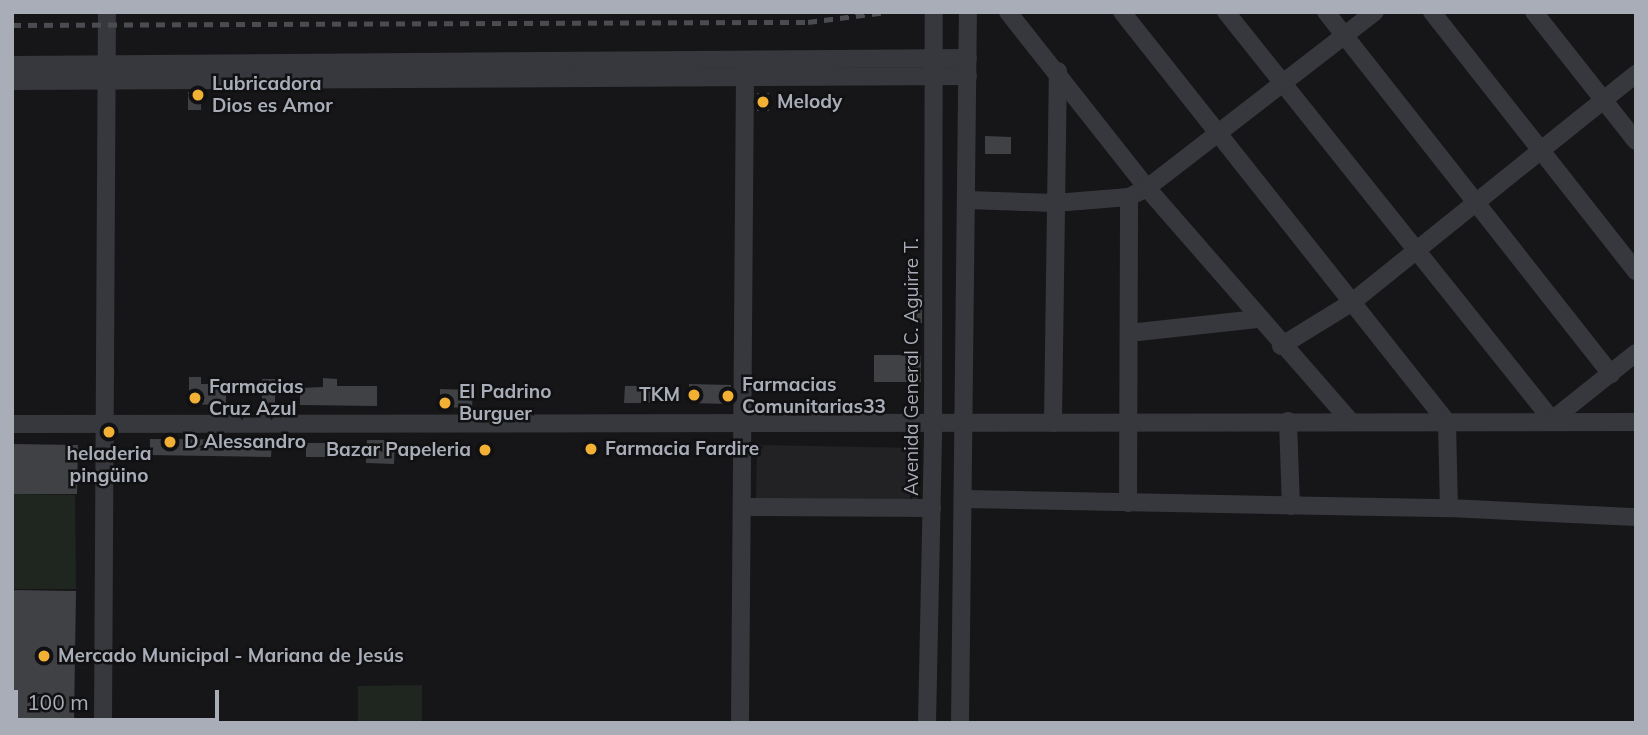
<!DOCTYPE html>
<html>
<head>
<meta charset="utf-8">
<style>
	body { margin:0 }
	#map { position:relative; width:1648px; height:735px; overflow:hidden; background:#161618; font-family:Mulish,sans-serif }
	div>[style] { position:absolute }
	[style*='--x'] { left:calc(var(--x)*1px); top:calc(var(--y)*1px); width:calc(var(--w)*1px); rotate:calc(var(--a)*1deg) }
	.built>* { inset:0; background:#222225 }
	.green>* { inset:0; background:#1e261f }
	.building>* { inset:0; background:#404145 }
	.minor>* { height:18px; margin:-9px; padding:0 9px; transform-origin:9px; border-radius:9px; background:#37383d }
	.rail>* { height:4.5px; margin-top:-2.25px; transform-origin:0; background:repeating-linear-gradient(90deg,#4a4c52 0 9px,transparent 0 16px) }
	.dots>* { width:19px; height:19px; translate:-50% -50%; box-sizing:border-box; border:4px solid #111113; border-radius:50% }
	span { translate:-50% -50%; white-space:nowrap; text-align:center; line-height:1.15; -webkit-text-stroke:5px #111113; paint-order:stroke }
	.poi-label { font-size:19px; color:#a8adb8; font-weight:700 }
	.left { translate:0 -50%; text-align:left }
	.right { translate:-100% -50%; text-align:right }
	.street-label { font-size:19px; color:#a8adb8 }
	.frame { position:absolute; inset:0; border:14px solid #a8adb8; pointer-events:none }
	.scale { position:absolute; left:14px; top:690px; width:205px; height:32px; box-sizing:border-box; border:4px solid #a8adb8; border-top:0; padding-left:9px; font-size:21px; line-height:24px; white-space:nowrap; color:#a8adb8; -webkit-text-stroke:5px #111113; paint-order:stroke }
</style>
</head>
<body>
<div id="map">
	<div class="built">
		<div style="clip-path:polygon(757px 445px,919px 448px,918px 501px,756px 499px)"></div>
	</div>
	<div class="green">
		<div style="clip-path:polygon(12px 494px,75px 495px,76px 589px,12px 589px)"></div>
		<div style="clip-path:polygon(422px 685px,422px 723px,358px 723px,358px 686px)"></div>
	</div>
	<div class="building">
		<div style="clip-path:polygon(188px 92px,201px 92px,201px 110px,188px 110px)"></div>
		<div style="clip-path:polygon(757px 93px,769px 93px,769px 111px,757px 111px)"></div>
		<div style="clip-path:polygon(985px 136px,1011px 137px,1011px 154px,985px 154px)"></div>
		<div style="clip-path:polygon(910px 295px,922px 295px,922px 323px,911px 323px)"></div>
		<div style="clip-path:polygon(874px 355px,921px 355px,921px 382px,874px 382px)"></div>
		<div style="clip-path:polygon(189px 377px,201px 377px,201px 384px,226px 384px,226px 404px,189px 405px)"></div>
		<div style="clip-path:polygon(323px 378px,337px 379px,337px 386px,377px 386px,377px 406px,300px 405px,300px 388px,323px 387px)"></div>
		<div style="clip-path:polygon(262px 379px,275px 379px,275px 404px,262px 404px)"></div>
		<div style="clip-path:polygon(689px 384px,731px 385px,731px 404px,689px 403px)"></div>
		<div style="clip-path:polygon(625px 386px,651px 386px,651px 403px,624px 403px)"></div>
		<div style="clip-path:polygon(440px 389px,473px 390px,472px 408px,440px 407px)"></div>
		<div style="clip-path:polygon(150px 439px,272px 440px,271px 457px,150px 455px)"></div>
		<div style="clip-path:polygon(367px 440px,395px 440px,394px 464px,366px 463px)"></div>
		<div style="clip-path:polygon(306px 443px,331px 443px,331px 457px,306px 457px)"></div>
		<div style="clip-path:polygon(12px 444px,78px 445px,77px 494px,12px 494px)"></div>
		<div style="clip-path:polygon(12px 590px,76px 591px,74px 721px,12px 720px)"></div>
	</div>
	<div class="minor">
		<div style="--x:1008;--y:12;--w:224;--a:51.7"></div>
		<div style="--x:1147;--y:188;--w:310;--a:48.9"></div>
		<div style="--x:1122;--y:12;--w:523;--a:51.6"></div>
		<div style="--x:1447;--y:422;--w:86;--a:88.7"></div>
		<div style="--x:1226;--y:12;--w:522;--a:51.37"></div>
		<div style="--x:1552;--y:420;--w:107;--a:-38.6"></div>
		<div style="--x:1326;--y:12;--w:461;--a:51.8"></div>
		<div style="--x:1432;--y:12;--w:330;--a:51.8"></div>
		<div style="--x:1534;--y:12;--w:164;--a:51.7"></div>
		<div style="--x:12;--y:65;--w:956;--a:-0.42"></div>
		<div style="--x:12;--y:81;--w:956;--a:-0.3"></div>
		<div style="--x:968;--y:200;--w:87;--a:2"></div>
		<div style="--x:1055;--y:203;--w:74;--a:-4.6"></div>
		<div style="--x:1129;--y:197;--w:20;--a:-27"></div>
		<div style="--x:1147;--y:188;--w:288;--a:-37.7"></div>
		<div style="--x:1129;--y:333;--w:129;--a:-6.2"></div>
		<div style="--x:1281;--y:346;--w:82;--a:-31.6"></div>
		<div style="--x:1351;--y:303;--w:366;--a:-38.8"></div>
		<div style="--x:1288;--y:421;--w:85;--a:88"></div>
		<div style="--x:1053;--y:423;--w:352;--a:-89.2"></div>
		<div style="--x:12;--y:424;--w:1624;--a:-0.07"></div>
		<div style="--x:963;--y:499;--w:486;--a:1.1"></div>
		<div style="--x:1449;--y:508;--w:187;--a:2.8"></div>
		<div style="--x:1128;--y:503;--w:306;--a:-89.8"></div>
		<div style="--x:742;--y:507;--w:190;--a:0.3"></div>
		<div style="--x:103;--y:723;--w:711;--a:-89.68"></div>
		<div style="--x:740;--y:723;--w:658;--a:-89.56"></div>
		<div style="--x:927;--y:723;--w:297;--a:-88.8"></div>
		<div style="--x:933;--y:426;--w:414;--a:-89.9"></div>
		<div style="--x:960;--y:723;--w:711;--a:-89.36"></div>
	</div>
	<div class="rail">
		<div style="--x:12;--y:25;--w:796;--a:-0.22"></div>
		<div style="--x:808;--y:22;--w:79;--a:-7.3"></div>
	</div>
	<div class="dots">
		<div style="left:198px;top:95px;background:#f2b134"></div>
		<div style="left:763px;top:102px;background:#f2b134"></div>
		<div style="left:694px;top:395px;background:#f2b134"></div>
		<div style="left:728px;top:396px;background:#f2b134"></div>
		<div style="left:195px;top:398px;background:#f2b134"></div>
		<div style="left:445px;top:403px;background:#f2b134"></div>
		<div style="left:109px;top:432px;background:#f2b134"></div>
		<div style="left:170px;top:442px;background:#f2b134"></div>
		<div style="left:591px;top:449px;background:#f2b134"></div>
		<div style="left:485px;top:450px;background:#f2b134"></div>
		<div style="left:44px;top:656px;background:#f2b134"></div>
	</div>
	<div class="poi-label">
		<span class="left" style="left:212px;top:95px">Lubricadora<br>Dios es Amor</span>
		<span class="left" style="left:777px;top:102px">Melody</span>
		<span class="left" style="left:742px;top:396px">Farmacias<br>Comunitarias33</span>
		<span class="left" style="left:209px;top:398px">Farmacias<br>Cruz Azul</span>
		<span class="left" style="left:459px;top:403px">El Padrino<br>Burguer</span>
		<span class="right" style="left:680px;top:395px">TKM</span>
		<span class="left" style="left:184px;top:442px">D Alessandro</span>
		<span class="left" style="left:605px;top:449px">Farmacia Fardire</span>
		<span class="right" style="left:471px;top:450px">Bazar Papeleria</span>
		<span style="left:109px;top:465px">heladeria<br>pingüino</span>
		<span class="left" style="left:58px;top:656px">Mercado Municipal - Mariana de Jesús</span>
	</div>
	<div class="street-label">
		<span style="left:912px;top:367px;rotate:-90deg">Avenida General C. Aguirre T.</span>
	</div>
	<div class="frame"></div>
	<div class="scale">100 m</div>
</div>
</body>
</html>
